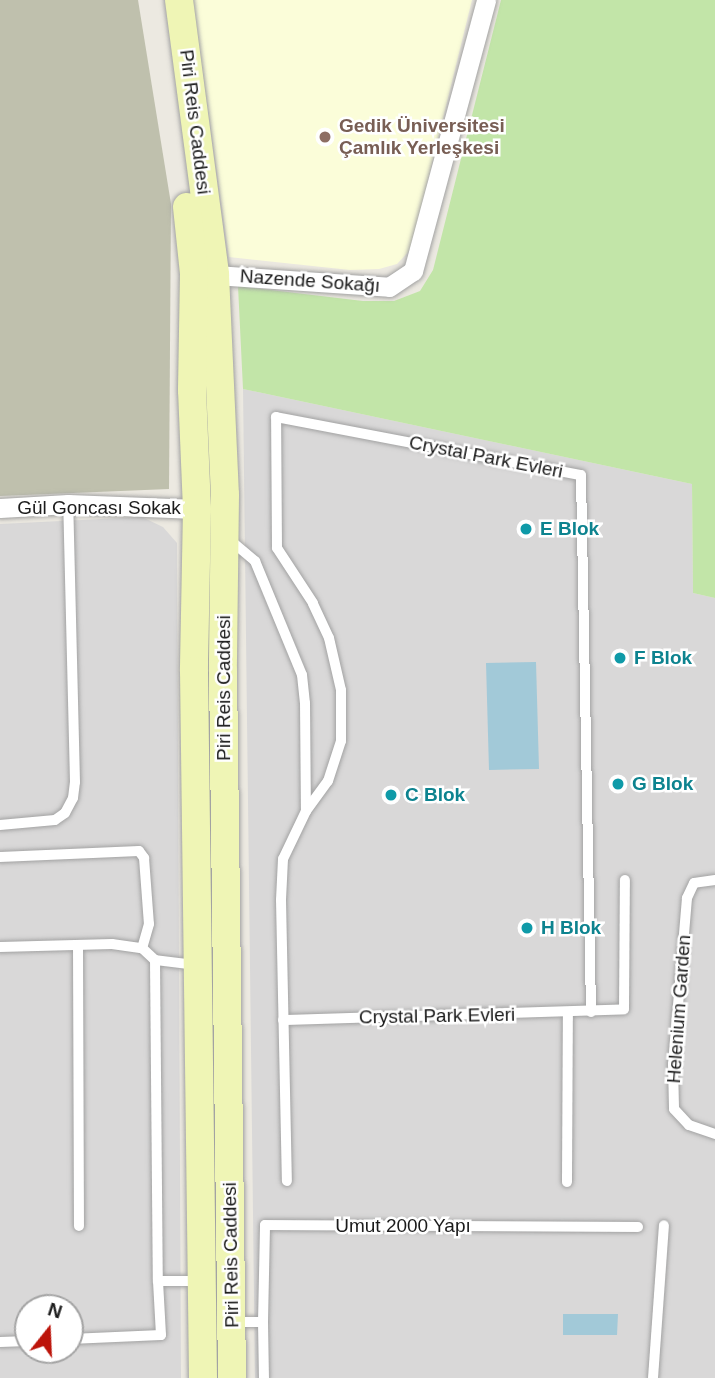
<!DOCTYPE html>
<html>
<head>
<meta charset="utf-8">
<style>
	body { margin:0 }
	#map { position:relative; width:715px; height:1378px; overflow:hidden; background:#ece9e1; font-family:Helvetica,sans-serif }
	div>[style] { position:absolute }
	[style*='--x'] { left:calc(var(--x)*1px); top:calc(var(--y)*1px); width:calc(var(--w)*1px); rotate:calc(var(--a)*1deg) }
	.residential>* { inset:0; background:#d9d8d8 }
	.education>* { inset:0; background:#fbfdd9 }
	.construction>* { inset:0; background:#bfc0ad }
	.grass>* { inset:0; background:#c2e5a8 }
	.water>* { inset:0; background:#a2c9d8 }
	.roads { filter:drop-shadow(0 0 2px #a2a2a2) drop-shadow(0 0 2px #a2a2a2) }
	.lane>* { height:10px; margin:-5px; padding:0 5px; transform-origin:5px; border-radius:5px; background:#fff }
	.street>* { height:19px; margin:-9.5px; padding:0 9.5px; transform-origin:9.5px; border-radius:9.5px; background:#fff }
	.secondary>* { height:28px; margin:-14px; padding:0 14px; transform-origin:14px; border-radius:14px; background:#eff5b5 }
	.dots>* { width:19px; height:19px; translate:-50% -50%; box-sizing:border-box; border:4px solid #fff; border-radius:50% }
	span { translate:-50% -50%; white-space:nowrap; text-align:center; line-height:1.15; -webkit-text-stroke:5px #fff; paint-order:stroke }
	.street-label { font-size:19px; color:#1b1b1b }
	.education-label { font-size:19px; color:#785e54; font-weight:700 }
	.left { translate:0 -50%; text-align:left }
	.culture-label { font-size:19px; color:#0d838f; font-weight:700 }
	.north { position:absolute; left:14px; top:1294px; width:70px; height:70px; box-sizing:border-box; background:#fff; border:2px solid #a4a4a4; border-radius:50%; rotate:18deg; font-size:19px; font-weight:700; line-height:28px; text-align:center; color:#1b1b1b }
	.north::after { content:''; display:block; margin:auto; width:24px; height:32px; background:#bc140a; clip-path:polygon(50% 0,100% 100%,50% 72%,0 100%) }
</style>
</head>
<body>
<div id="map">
	<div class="residential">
		<div style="clip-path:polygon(243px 389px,692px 484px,693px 593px,715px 598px,715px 1378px,255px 1378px)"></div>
		<div style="clip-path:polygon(evenodd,142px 517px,163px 527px,177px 543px,181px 1378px,0 1378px,0 524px,142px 517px,28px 1308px,70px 1308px,70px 1350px,28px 1350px,28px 1308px)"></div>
	</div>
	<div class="education">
		<div style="clip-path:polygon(193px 0,472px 0,411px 249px,397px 264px,379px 269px,350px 270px,229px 257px)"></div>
	</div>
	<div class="construction">
		<div style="clip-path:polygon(0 0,138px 0,171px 204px,169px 489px,0 496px)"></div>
	</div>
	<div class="grass">
		<div style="clip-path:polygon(501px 0,715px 0,715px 598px,693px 593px,692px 484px,243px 389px,238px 286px,363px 301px,394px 301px,420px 291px,433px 270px)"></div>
	</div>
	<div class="water">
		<div style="clip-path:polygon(536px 662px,539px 769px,489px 770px,486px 663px)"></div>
		<div style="clip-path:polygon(563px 1314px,618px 1314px,617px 1335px,563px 1335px)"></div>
	</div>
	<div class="roads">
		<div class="lane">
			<div style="--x:230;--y:540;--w:33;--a:40"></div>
			<div style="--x:255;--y:561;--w:123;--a:67.6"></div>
			<div style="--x:302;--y:675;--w:28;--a:84"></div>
			<div style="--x:305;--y:703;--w:108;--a:89.5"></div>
			<div style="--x:306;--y:811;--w:53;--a:115.6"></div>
			<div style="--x:283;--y:859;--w:41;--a:92.8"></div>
			<div style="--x:281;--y:900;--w:281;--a:88.8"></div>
			<div style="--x:306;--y:811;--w:37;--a:-54"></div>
			<div style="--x:328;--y:781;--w:42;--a:-72"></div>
			<div style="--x:341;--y:741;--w:51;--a:-90"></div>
			<div style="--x:341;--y:690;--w:53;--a:-103"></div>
			<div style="--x:329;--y:638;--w:38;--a:-115"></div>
			<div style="--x:313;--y:603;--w:66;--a:-123.2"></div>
			<div style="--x:277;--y:548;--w:131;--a:-90.4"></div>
			<div style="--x:276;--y:417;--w:310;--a:10.8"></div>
			<div style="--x:581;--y:475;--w:537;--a:88.93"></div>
			<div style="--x:0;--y:825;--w:55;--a:-5.2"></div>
			<div style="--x:55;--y:820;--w:12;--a:-35"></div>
			<div style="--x:65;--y:813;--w:17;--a:-62"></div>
			<div style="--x:73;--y:798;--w:16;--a:-83"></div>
			<div style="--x:75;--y:782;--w:278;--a:-91.4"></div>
			<div style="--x:0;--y:857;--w:139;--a:-2.5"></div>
			<div style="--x:139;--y:851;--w:9;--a:54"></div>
			<div style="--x:144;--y:858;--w:66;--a:85.7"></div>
			<div style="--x:149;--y:924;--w:25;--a:106"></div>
			<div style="--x:715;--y:880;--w:21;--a:172"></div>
			<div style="--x:694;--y:883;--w:17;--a:115"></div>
			<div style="--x:687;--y:898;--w:167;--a:94.8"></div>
			<div style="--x:673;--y:1064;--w:45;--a:88.7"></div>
			<div style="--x:674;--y:1109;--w:22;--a:47"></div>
			<div style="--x:689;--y:1125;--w:28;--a:19"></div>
			<div style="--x:78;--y:945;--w:281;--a:89.8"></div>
			<div style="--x:0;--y:947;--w:112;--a:-1.5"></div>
			<div style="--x:112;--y:944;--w:30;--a:8"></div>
			<div style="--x:142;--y:948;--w:18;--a:43"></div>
			<div style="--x:155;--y:960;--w:321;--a:89.5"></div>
			<div style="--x:158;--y:1281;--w:43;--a:0"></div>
			<div style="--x:155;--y:960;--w:41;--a:7"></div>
			<div style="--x:283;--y:1020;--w:341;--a:-1.8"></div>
			<div style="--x:624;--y:1009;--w:129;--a:-89.6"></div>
			<div style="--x:567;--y:1182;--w:170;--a:-89.7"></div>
			<div style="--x:232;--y:1322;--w:31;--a:0"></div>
			<div style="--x:263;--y:1322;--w:56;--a:89"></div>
			<div style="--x:263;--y:1322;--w:97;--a:-88.8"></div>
			<div style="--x:265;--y:1225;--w:373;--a:0.3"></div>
			<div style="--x:70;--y:1339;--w:91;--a:-2.5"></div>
			<div style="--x:161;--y:1335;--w:54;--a:-93.2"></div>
			<div style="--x:0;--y:1342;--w:28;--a:-2"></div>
			<div style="--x:653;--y:1378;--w:153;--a:-85.9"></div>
		</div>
		<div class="street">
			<div style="--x:215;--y:275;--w:174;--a:3.9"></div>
			<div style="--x:389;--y:287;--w:29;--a:-34"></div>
			<div style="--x:413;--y:271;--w:281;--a:-74.9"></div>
			<div style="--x:0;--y:508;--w:68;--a:-3.4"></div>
			<div style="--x:68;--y:504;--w:129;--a:2.2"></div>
		</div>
		<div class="secondary">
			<div style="--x:179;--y:0;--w:277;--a:82.5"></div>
			<div style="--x:215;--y:275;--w:220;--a:87.4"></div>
			<div style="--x:225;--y:495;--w:176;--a:90.7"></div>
			<div style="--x:223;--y:671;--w:707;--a:89.27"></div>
			<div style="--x:187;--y:207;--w:67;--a:84"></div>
			<div style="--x:194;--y:274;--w:116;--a:91"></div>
			<div style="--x:192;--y:390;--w:119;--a:87.6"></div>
			<div style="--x:197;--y:509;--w:162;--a:91.1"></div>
			<div style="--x:194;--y:671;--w:707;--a:89.27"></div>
		</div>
	</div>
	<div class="dots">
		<div style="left:325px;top:137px;background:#8d6e63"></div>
		<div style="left:526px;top:529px;background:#0f9aa8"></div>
		<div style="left:620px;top:658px;background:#0f9aa8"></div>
		<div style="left:618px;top:784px;background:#0f9aa8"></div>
		<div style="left:391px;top:795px;background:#0f9aa8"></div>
		<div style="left:527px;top:928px;background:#0f9aa8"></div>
	</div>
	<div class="street-label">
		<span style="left:195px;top:122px;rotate:83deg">Piri Reis Caddesi</span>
		<span style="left:310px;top:281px;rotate:4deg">Nazende Sokağı</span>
		<span style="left:486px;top:457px;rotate:11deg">Crystal Park Evleri</span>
		<span style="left:99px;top:508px">Gül Goncası Sokak</span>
		<span style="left:224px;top:688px;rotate:-90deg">Piri Reis Caddesi</span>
		<span style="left:679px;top:1009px;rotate:-86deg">Helenium Garden</span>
		<span style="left:437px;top:1016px;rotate:-1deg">Crystal Park Evleri</span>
		<span style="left:403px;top:1226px">Umut 2000 Yapı</span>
		<span style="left:231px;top:1255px;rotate:-91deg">Piri Reis Caddesi</span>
	</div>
	<div class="education-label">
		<span class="left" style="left:339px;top:137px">Gedik Üniversitesi<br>Çamlık Yerleşkesi</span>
	</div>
	<div class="culture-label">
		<span class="left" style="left:540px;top:529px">E Blok</span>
		<span class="left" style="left:634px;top:658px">F Blok</span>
		<span class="left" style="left:632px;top:784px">G Blok</span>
		<span class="left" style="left:405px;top:795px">C Blok</span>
		<span class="left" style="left:541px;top:928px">H Blok</span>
	</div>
	<div class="north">N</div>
</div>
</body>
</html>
